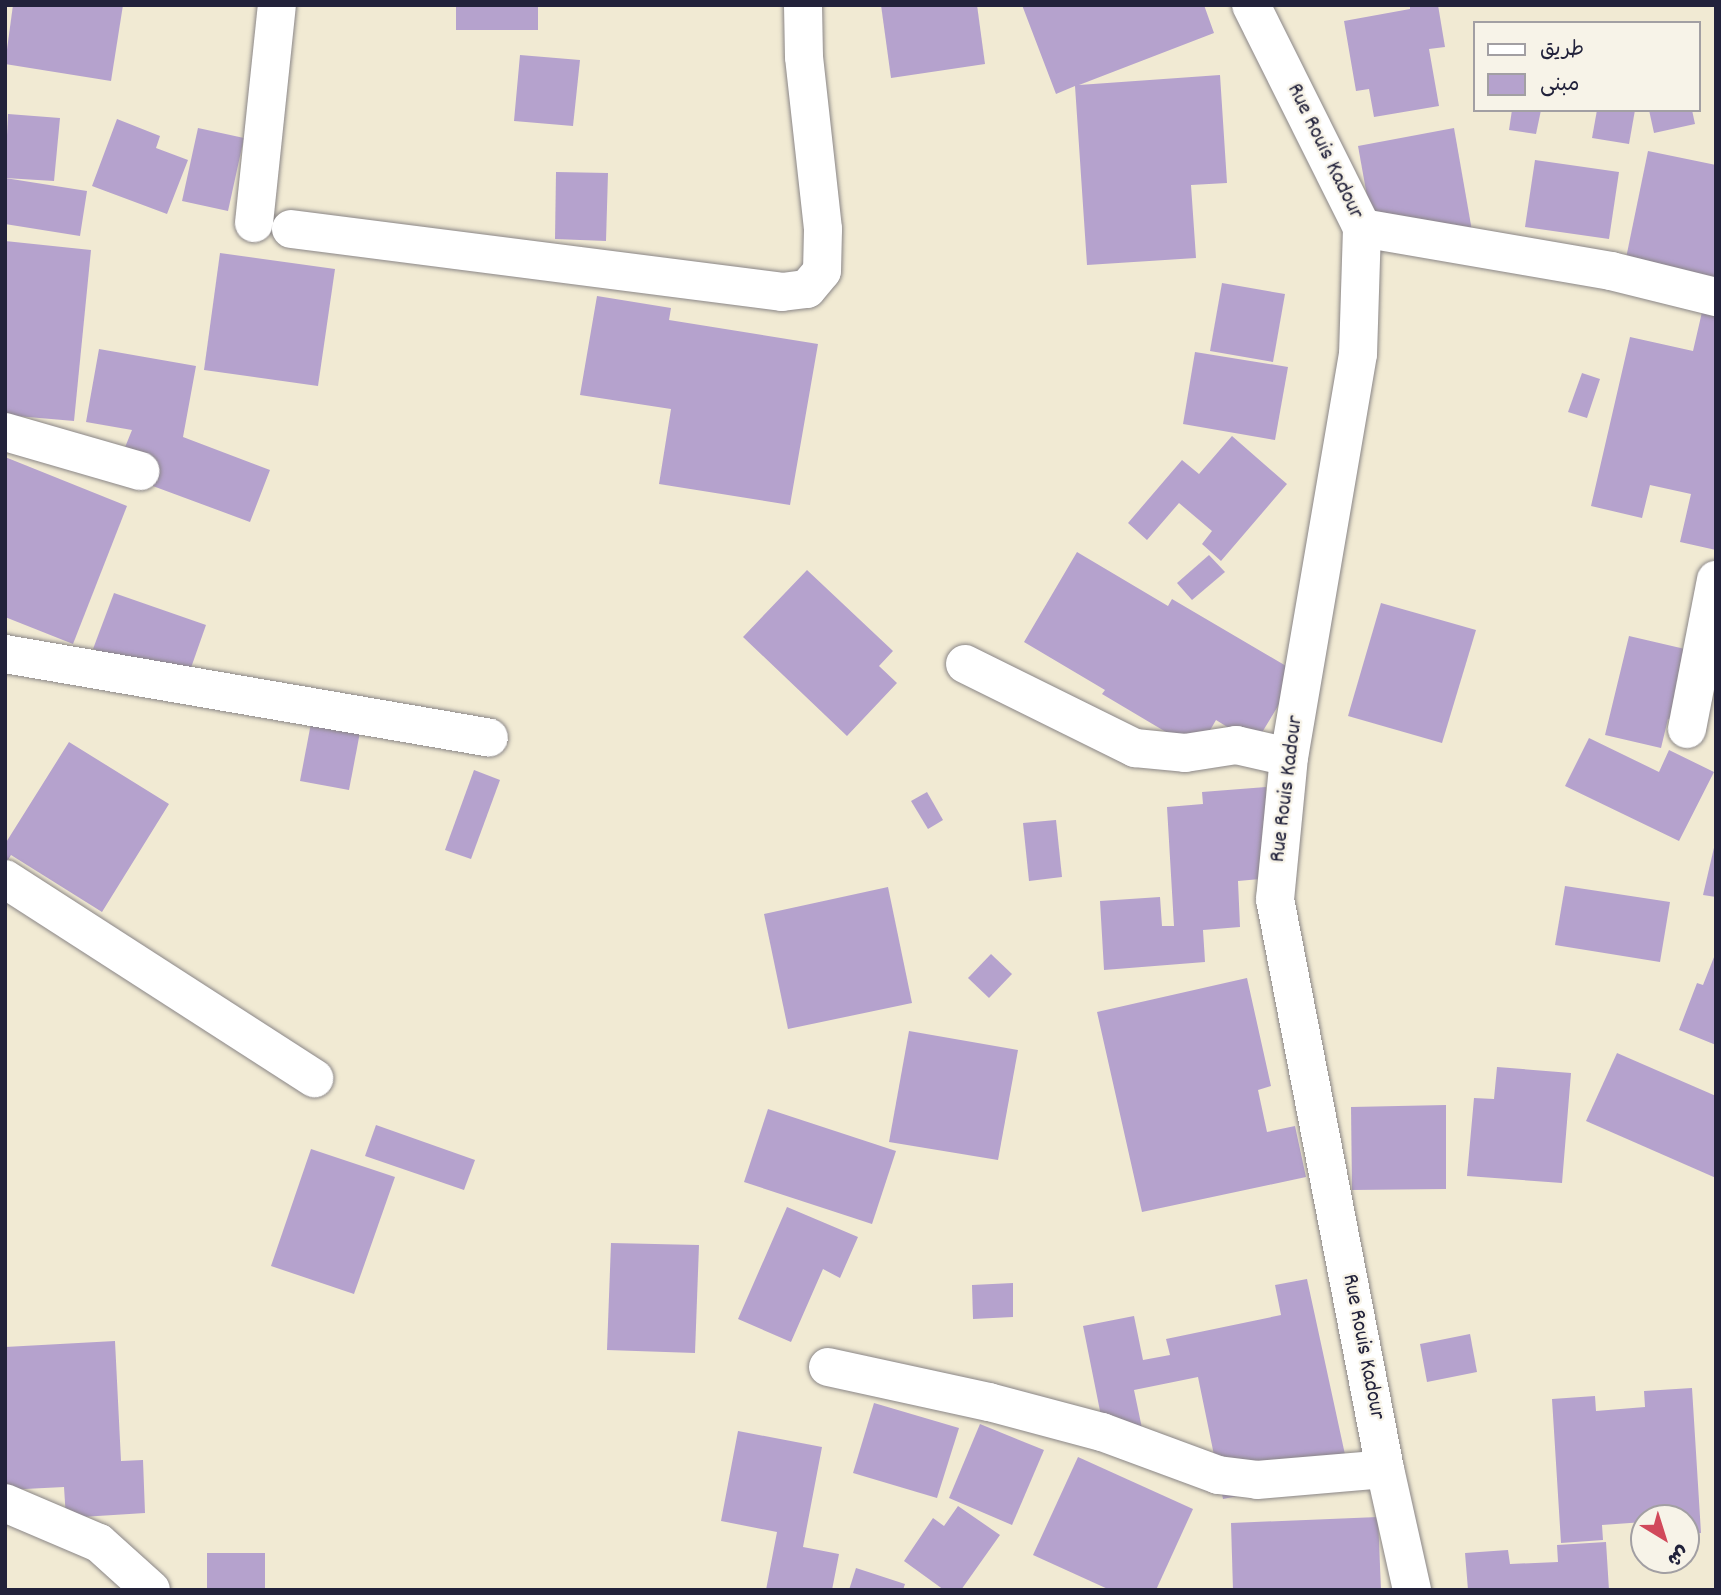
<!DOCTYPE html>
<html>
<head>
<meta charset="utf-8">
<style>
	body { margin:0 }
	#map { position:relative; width:1721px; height:1595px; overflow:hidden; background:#f1ead3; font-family:Dekko,"Playpen Sans Arabic",sans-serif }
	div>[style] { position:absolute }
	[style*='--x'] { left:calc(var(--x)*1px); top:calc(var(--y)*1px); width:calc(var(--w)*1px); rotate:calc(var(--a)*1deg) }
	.building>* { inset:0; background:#b5a2cd }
	.roads { filter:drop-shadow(0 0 2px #8a8687) drop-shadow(0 0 2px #8a8687) }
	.minor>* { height:38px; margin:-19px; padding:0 19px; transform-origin:19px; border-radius:19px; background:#fff }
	span { translate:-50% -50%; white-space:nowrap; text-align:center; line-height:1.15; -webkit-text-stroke:5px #f7f3e8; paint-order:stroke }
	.street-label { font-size:23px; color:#22223b }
	.frame { position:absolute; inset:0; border:7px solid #22223b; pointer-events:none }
	.legend { position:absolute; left:1473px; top:21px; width:228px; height:91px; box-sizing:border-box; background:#f7f3e8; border:2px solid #a29fa3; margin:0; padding:9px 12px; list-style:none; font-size:21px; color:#22223b }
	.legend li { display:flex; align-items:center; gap:14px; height:35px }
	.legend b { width:35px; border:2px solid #a29fa3 }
	.north { position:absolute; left:1630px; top:1504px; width:70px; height:70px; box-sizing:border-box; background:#f7f3e8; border:2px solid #a29fa3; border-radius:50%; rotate:142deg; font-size:19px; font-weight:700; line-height:28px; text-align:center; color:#22223b }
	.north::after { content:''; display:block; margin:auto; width:24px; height:32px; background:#d1495b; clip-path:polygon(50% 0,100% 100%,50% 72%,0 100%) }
</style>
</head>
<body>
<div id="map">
	<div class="building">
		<div style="clip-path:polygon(13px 5px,123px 5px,111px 81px,5px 64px)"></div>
		<div style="clip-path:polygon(456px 5px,538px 5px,538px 30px,456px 30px)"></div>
		<div style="clip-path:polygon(881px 5px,977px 5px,985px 64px,891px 78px)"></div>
		<div style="clip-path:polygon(1022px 5px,1204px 5px,1214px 33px,1079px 85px,1220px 75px,1227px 183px,1191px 185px,1196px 258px,1087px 265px,1075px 86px,1056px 94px)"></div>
		<div style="clip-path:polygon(1410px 5px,1438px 5px,1445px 47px,1429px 49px,1439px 106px,1374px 117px,1369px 89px,1356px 91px,1344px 21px,1410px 9px)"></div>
		<div style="clip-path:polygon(520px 55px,580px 60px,573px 126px,514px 121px)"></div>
		<div style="clip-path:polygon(1512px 110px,1541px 110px,1536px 134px,1509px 130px)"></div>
		<div style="clip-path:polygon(1597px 110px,1635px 110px,1629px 144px,1592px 138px)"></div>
		<div style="clip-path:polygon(1649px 110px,1692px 110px,1695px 124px,1654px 133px)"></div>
		<div style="clip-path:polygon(8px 114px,60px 118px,54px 181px,5px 178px)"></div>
		<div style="clip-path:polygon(117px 119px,160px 136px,156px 148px,188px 160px,167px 214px,92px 186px)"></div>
		<div style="clip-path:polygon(198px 128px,244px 138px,228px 211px,182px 201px)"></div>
		<div style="clip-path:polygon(1454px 128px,1475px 248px,1374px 235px,1358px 146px)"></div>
		<div style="clip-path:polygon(1648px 151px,1716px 165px,1716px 281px,1625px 263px)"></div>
		<div style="clip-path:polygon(1535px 160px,1619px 172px,1609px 239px,1525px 227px)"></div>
		<div style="clip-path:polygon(556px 172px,608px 173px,606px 241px,555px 239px)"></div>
		<div style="clip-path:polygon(5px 178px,87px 191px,80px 236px,5px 224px)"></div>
		<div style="clip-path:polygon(5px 241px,91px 250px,74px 421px,5px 415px)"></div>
		<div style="clip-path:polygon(220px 253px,335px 269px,318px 386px,204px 370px)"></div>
		<div style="clip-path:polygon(1222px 283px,1285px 294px,1273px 362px,1210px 351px)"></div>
		<div style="clip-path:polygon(597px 296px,671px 308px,669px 320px,818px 344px,790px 505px,659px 484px,671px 409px,580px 395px)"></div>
		<div style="clip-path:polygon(1702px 312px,1716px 315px,1716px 550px,1680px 542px,1691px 494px,1650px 485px,1642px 518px,1591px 506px,1630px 337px,1693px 351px)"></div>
		<div style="clip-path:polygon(99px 349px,196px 366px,183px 437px,270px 470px,250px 522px,115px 472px,132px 430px,86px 422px)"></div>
		<div style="clip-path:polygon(1195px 352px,1288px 367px,1275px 440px,1183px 424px)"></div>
		<div style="clip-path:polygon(1582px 373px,1600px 379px,1587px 418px,1568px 412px)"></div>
		<div style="clip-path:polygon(1232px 436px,1287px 484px,1221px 561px,1202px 544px,1212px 531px,1179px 503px,1147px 540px,1128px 523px,1182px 460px,1199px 474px)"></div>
		<div style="clip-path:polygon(5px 457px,127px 506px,73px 644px,5px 617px)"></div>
		<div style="clip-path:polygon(1077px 552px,1168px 606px,1172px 599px,1298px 673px,1255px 744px,1216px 720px,1198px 751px,1102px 694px,1105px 690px,1024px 642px)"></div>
		<div style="clip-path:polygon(1209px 555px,1225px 572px,1192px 600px,1177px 583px)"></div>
		<div style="clip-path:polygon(807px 570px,893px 651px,879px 666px,897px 683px,847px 736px,743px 637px)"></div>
		<div style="clip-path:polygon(114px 593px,206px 625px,186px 682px,93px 649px)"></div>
		<div style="clip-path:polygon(1381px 603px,1476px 630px,1442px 743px,1348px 716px)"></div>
		<div style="clip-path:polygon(1629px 636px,1715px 656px,1698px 726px,1668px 719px,1661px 748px,1605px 735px)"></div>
		<div style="clip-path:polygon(312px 718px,361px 727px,349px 790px,300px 781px)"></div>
		<div style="clip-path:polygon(1589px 738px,1659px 772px,1669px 750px,1714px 772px,1679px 841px,1565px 786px)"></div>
		<div style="clip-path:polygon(69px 742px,169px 804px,102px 912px,11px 855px,5px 865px,5px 844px)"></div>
		<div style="clip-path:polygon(474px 770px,500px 780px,471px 859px,445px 850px)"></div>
		<div style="clip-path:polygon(1266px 787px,1271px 878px,1238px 881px,1240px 927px,1203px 930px,1205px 962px,1104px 970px,1100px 901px,1160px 897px,1162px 926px,1174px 926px,1167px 807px,1203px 804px,1202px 792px)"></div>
		<div style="clip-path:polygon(927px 792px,943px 820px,928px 829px,911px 801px)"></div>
		<div style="clip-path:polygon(1056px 820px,1062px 877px,1029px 881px,1023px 823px)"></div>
		<div style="clip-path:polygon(1716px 839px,1716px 897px,1703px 895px)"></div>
		<div style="clip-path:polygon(1565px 886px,1670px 902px,1660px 962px,1555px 945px)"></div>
		<div style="clip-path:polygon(888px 887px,912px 1003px,788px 1029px,764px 914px)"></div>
		<div style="clip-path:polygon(1716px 952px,1716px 1045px,1679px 1030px,1697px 983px,1703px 985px)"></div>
		<div style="clip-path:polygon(991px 954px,1012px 974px,989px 998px,968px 978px)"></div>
		<div style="clip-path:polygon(1247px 978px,1271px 1086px,1258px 1090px,1267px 1132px,1295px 1126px,1306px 1177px,1142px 1212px,1097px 1012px)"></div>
		<div style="clip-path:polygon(909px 1031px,1018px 1050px,998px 1160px,889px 1142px)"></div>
		<div style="clip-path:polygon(1617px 1053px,1716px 1096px,1716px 1178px,1586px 1121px)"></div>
		<div style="clip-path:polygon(1497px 1067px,1571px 1073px,1562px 1183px,1467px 1176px,1474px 1098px,1494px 1099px)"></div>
		<div style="clip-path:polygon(1446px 1105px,1446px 1189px,1352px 1190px,1351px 1107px)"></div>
		<div style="clip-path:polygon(768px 1109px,896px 1151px,872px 1224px,744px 1182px)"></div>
		<div style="clip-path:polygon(376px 1125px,475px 1160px,464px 1190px,365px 1156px)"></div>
		<div style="clip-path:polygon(311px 1149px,395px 1177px,354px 1294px,271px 1266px)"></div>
		<div style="clip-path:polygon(787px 1207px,858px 1237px,840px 1278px,823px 1269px,791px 1342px,738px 1319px)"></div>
		<div style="clip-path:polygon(611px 1243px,699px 1245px,695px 1353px,607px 1350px)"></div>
		<div style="clip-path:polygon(1307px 1279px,1349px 1473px,1223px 1499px,1198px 1377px,1134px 1390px,1143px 1433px,1106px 1441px,1083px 1326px,1134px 1316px,1143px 1360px,1170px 1355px,1166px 1339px,1281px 1315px,1275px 1285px)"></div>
		<div style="clip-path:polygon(1013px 1283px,1013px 1317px,973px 1319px,972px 1285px)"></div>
		<div style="clip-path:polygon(1470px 1334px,1477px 1372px,1427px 1382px,1420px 1344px)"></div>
		<div style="clip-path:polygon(115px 1341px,121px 1461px,143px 1460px,145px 1513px,66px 1518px,64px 1487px,5px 1490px,5px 1347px)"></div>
		<div style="clip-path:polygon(1692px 1388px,1701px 1533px,1686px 1534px,1686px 1518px,1644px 1518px,1644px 1522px,1602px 1525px,1603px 1540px,1561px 1543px,1552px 1399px,1595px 1396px,1596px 1411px,1645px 1407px,1644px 1391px)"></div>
		<div style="clip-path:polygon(874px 1403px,959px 1428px,937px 1498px,853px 1473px)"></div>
		<div style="clip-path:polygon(980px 1424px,1044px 1450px,1012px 1525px,949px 1498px)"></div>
		<div style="clip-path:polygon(738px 1431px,822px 1447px,803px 1547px,839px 1554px,832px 1590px,766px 1590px,777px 1532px,721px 1521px)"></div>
		<div style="clip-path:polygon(1078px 1457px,1193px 1509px,1156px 1590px,1110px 1590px,1033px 1555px)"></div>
		<div style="clip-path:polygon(958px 1506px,1000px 1535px,961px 1590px,944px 1590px,904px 1561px,933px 1518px,944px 1526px)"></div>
		<div style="clip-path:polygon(1378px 1517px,1381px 1590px,1233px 1590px,1231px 1523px)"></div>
		<div style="clip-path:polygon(1606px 1542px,1609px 1590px,1468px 1590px,1465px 1553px,1508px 1550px,1510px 1564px,1558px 1562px,1557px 1545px)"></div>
		<div style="clip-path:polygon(207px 1553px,265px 1553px,265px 1590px,207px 1590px)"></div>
		<div style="clip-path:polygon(856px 1568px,905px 1584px,903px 1590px,849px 1590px)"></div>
	</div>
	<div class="roads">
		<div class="minor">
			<div style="--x:1251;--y:5;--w:249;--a:63.5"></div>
			<div style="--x:1362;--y:228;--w:126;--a:91.8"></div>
			<div style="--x:1358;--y:354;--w:409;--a:99.7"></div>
			<div style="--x:1289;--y:757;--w:143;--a:95.6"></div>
			<div style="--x:1275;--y:899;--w:581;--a:79.08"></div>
			<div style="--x:1385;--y:1469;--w:124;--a:77.4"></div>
			<div style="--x:254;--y:223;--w:219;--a:-84"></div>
			<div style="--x:1362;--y:228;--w:253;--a:9.8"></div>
			<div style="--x:1611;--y:271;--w:108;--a:13.9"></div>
			<div style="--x:291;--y:229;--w:495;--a:7.3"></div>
			<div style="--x:782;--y:292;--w:25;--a:-7"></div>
			<div style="--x:807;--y:289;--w:23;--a:-50"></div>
			<div style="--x:822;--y:271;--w:42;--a:-88.6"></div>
			<div style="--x:823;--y:229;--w:173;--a:-96.3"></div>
			<div style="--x:804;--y:57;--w:52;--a:-91.1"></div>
			<div style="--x:5;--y:432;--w:141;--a:16.1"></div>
			<div style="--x:5;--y:654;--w:491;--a:9.8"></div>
			<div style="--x:965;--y:664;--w:190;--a:26.3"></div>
			<div style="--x:1135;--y:748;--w:50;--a:5.7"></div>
			<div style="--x:1185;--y:753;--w:52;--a:-8.9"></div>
			<div style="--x:1236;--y:745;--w:54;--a:12.8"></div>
			<div style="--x:1687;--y:729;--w:152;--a:-79"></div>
			<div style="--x:5;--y:879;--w:368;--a:32.8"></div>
			<div style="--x:828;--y:1367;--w:165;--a:12.3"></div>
			<div style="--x:989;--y:1402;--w:117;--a:14.9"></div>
			<div style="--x:1102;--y:1432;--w:124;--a:20.3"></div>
			<div style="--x:1218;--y:1475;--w:39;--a:7"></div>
			<div style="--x:1257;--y:1480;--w:128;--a:-4.9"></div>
			<div style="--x:5;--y:1503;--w:102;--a:23.1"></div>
			<div style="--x:99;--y:1543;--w:70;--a:42.1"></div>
		</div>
	</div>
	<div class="street-label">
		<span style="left:1324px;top:152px;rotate:64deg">Rue Rouis Kadour</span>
		<span style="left:1288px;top:789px;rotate:-83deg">Rue Rouis Kadour</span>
		<span style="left:1362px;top:1347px;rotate:79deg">Rue Rouis Kadour</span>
	</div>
	<div class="frame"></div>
	<ul class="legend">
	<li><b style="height:9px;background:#fff"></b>طريق</li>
	<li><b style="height:19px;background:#b5a2cd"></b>مبنى</li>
	</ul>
	<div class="north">ش</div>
</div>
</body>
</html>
